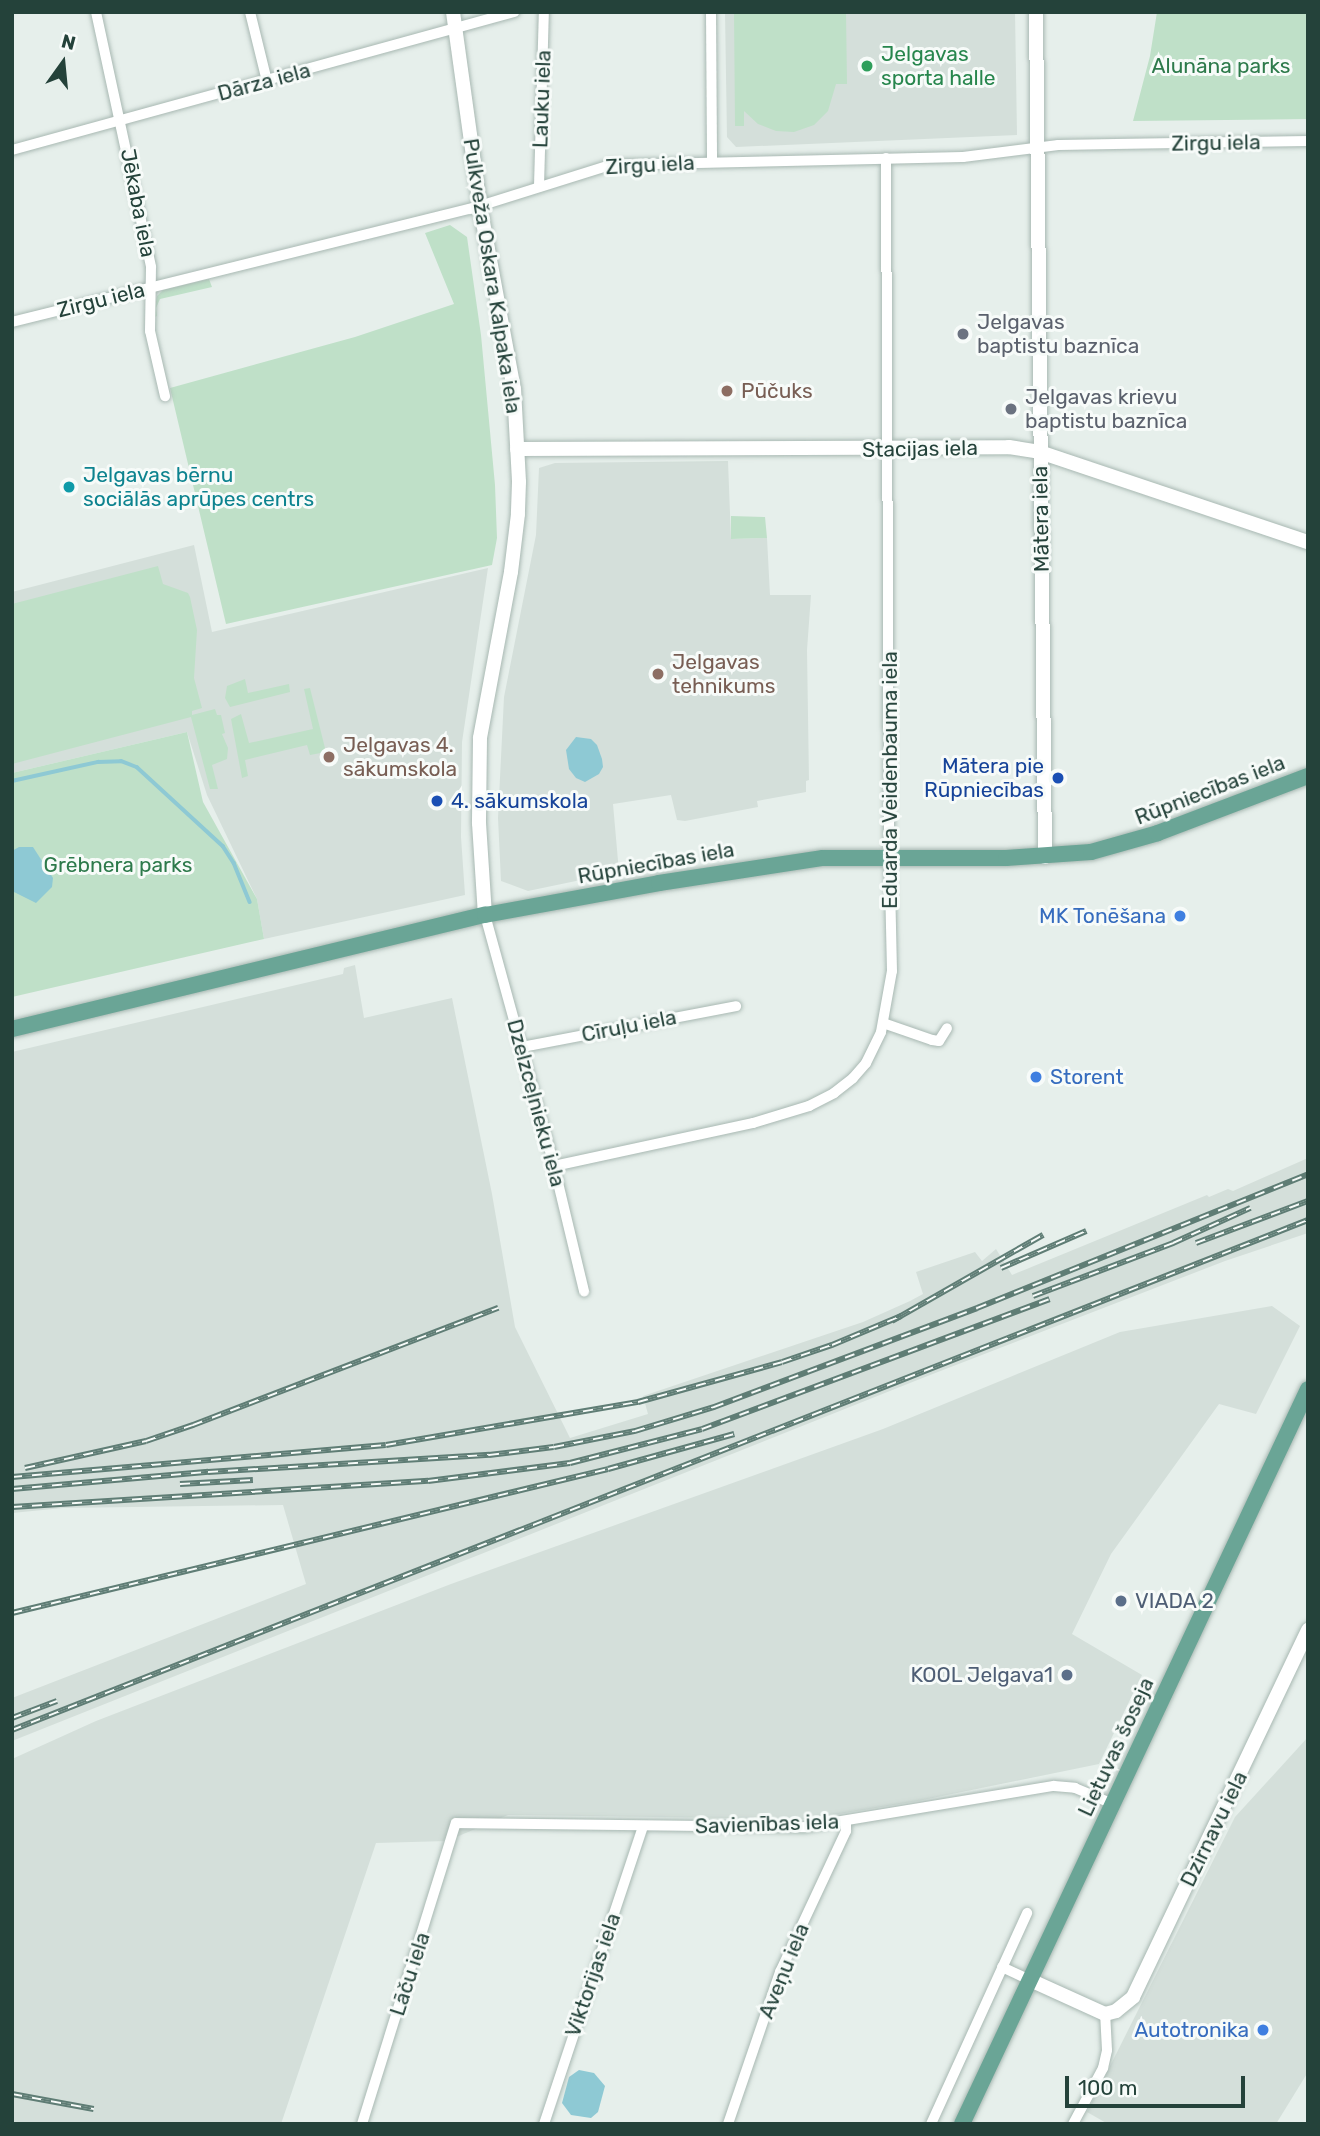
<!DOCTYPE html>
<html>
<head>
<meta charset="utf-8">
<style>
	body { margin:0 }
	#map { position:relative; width:1320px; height:2136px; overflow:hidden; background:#e6efeb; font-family:Rubik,sans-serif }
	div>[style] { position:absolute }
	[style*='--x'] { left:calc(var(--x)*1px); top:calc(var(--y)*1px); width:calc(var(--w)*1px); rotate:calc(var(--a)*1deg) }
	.built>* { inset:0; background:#d4dfda }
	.green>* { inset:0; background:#bfe0c8 }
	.water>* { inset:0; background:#8ec9d4 }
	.stream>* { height:3.5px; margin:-1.75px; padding:0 1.75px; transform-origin:1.75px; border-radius:1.75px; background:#8ec9d4 }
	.roads { filter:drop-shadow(0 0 2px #a8b8b2) drop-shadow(0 0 2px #a8b8b2) }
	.street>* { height:10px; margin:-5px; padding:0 5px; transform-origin:5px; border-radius:5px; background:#fff }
	.secondary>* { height:14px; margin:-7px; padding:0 7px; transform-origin:7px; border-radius:7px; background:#fff }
	.primary>* { height:16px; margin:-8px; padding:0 8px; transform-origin:8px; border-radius:8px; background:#6aa596 }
	.rail>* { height:6px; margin-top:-3px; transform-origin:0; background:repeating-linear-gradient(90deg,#f7fbf9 0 10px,#5f7d75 0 20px); box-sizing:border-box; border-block:2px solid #5f7d75 }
	.dots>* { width:19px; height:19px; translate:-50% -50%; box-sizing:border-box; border:4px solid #f7fbf9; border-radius:50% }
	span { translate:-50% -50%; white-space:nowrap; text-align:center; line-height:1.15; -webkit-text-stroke:6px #f7fbf9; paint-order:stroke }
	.leisure-label { font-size:21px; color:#27864d }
	.left { translate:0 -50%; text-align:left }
	.park-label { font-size:21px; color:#2d7a4b }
	.street-label { font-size:21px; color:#24423a }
	.worship-label { font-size:21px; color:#5b616d }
	.education-label { font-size:21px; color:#785e54 }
	.culture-label { font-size:21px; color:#0d838f }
	.transit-label { font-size:21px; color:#164399 }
	.right { translate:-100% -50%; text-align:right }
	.shop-label { font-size:21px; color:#366cbe }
	.service-label { font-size:21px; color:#4e5e75 }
	.frame { position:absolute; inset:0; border:14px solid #24423a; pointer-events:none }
	.north { position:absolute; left:28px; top:28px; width:70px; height:70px; -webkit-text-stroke:5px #f7fbf9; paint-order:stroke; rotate:15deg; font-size:19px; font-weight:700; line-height:28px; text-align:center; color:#24423a }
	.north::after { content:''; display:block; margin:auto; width:24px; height:32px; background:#24423a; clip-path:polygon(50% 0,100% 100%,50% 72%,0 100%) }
	.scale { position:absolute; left:1065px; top:2076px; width:180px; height:32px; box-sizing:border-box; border:4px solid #24423a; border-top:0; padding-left:9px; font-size:21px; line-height:24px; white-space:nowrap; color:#24423a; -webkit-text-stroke:5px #f7fbf9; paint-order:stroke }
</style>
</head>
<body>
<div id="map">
	<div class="built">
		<div style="clip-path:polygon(725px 12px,1015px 12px,1017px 135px,736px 147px,727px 137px)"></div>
		<div style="clip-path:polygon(728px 461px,731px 539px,767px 538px,770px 595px,811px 595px,807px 650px,809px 780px,806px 781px,806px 792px,757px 801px,758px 807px,685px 821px,677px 820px,671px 795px,613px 804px,619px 872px,528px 891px,501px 881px,498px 818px,504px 697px,536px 535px,539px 468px,555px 463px)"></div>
		<div style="clip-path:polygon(194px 545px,212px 632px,488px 568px,462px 742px,461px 837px,465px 895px,264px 939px,257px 899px,207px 795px,187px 732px,12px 773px,12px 592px)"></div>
		<div style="clip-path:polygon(355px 965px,364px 1018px,452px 998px,492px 1194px,515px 1327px,570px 1438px,648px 1414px,643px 1396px,863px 1322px,910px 1301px,923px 1294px,916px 1272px,975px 1252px,982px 1261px,996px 1249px,1012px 1275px,1207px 1195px,1209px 1197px,1228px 1189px,1233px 1191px,1308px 1158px,1308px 1233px,1225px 1261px,925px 1377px,12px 1741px,12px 1698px,306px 1584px,283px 1505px,63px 1508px,12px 1513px,12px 1052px,343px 974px,344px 968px)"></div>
		<div style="clip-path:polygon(1272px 1306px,1300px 1326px,1256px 1414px,1219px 1404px,1111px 1554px,1072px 1634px,1142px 1675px,1099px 1764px,918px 1801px,808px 1819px,508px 1815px,447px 1841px,376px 1843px,281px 2124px,12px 2124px,12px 1759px,96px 1721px,451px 1584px,883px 1429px,1120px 1332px)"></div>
		<div style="clip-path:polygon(1308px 1737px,1308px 2072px,1276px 2124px,1108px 2124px,1087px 2112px,1235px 1817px)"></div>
	</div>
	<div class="green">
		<div style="clip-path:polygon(734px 12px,846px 12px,847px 84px,836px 84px,828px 111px,814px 125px,794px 132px,776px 131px,758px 124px,744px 111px,744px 126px,735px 126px)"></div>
		<div style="clip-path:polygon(1157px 12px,1308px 12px,1308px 119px,1133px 121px,1150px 56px)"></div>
		<div style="clip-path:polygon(450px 225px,467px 237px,481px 335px,495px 485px,497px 538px,492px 565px,226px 624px,170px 388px,355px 337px,454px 304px,425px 233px)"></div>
		<div style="clip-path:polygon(209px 279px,212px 287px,160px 299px,156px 308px,157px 316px,153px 318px,157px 296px,163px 290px)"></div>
		<div style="clip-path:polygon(731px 516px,765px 517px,767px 538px,731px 539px)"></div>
		<div style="clip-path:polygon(158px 566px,163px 584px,188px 593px,190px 597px,197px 630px,194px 678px,202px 708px,192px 711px,192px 715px,215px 709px,217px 715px,221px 715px,225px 733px,222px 734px,228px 748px,227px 759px,212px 765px,218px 789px,210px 789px,191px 717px,12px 764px,12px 604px)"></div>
		<div style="clip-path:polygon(245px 679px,248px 693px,289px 684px,290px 692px,230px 707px,225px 698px,227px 686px)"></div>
		<div style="clip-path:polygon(310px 688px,326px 752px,310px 755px,307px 745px,245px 760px,248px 776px,242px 778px,231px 719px,241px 714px,249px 743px,313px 729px,304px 689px)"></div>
		<div style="clip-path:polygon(187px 732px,203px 802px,257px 899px,264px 939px,12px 997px,12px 773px)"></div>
	</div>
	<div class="water">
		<div style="clip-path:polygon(576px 737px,591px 739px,597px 745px,602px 759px,603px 767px,599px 774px,585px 782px,576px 778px,569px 769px,566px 750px)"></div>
		<div style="clip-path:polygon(19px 847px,33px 847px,53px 878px,52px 887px,36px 903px,12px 891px,12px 851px)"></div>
		<div style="clip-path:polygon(579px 2070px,594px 2073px,605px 2086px,598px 2112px,591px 2118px,571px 2115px,562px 2103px,569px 2077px)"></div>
	</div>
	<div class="stream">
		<div style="--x:12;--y:781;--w:88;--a:-12.5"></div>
		<div style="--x:98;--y:762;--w:23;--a:-2"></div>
		<div style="--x:121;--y:761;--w:17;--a:21"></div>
		<div style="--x:137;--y:767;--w:117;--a:42.6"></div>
		<div style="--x:223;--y:846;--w:20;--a:57"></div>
		<div style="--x:234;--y:863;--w:42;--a:67.7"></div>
	</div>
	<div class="roads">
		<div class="street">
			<div style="--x:96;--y:12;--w:261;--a:77.8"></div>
			<div style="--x:151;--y:267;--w:64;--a:90.9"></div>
			<div style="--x:150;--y:331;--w:67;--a:77"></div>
			<div style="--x:250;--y:12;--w:71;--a:76.2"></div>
			<div style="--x:711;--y:12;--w:150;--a:89.6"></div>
			<div style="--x:12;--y:150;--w:521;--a:-15.37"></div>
			<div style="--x:539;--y:186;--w:174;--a:-88.4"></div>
			<div style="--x:12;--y:322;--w:472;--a:-13.9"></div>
			<div style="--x:470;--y:209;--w:147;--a:-17.4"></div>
			<div style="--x:610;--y:165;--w:353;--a:-1.3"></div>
			<div style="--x:963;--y:157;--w:96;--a:-7.2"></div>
			<div style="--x:1058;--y:145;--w:250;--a:-0.9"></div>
			<div style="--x:485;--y:915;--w:260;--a:74.6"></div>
			<div style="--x:554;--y:1166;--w:129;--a:76.5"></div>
			<div style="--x:883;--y:1023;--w:52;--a:19.1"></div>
			<div style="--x:932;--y:1040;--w:7;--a:8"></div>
			<div style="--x:939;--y:1041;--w:15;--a:-58"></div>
			<div style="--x:522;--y:1047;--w:218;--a:-10.8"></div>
			<div style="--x:554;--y:1166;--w:204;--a:-12.2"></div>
			<div style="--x:753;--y:1123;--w:59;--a:-16.9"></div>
			<div style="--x:809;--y:1106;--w:28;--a:-27"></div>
			<div style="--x:834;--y:1093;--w:24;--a:-38"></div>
			<div style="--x:853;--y:1078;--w:20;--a:-49"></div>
			<div style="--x:866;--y:1063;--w:34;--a:-64"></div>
			<div style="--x:881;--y:1032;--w:62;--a:-79.8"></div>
			<div style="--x:892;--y:971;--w:129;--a:-91.3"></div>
			<div style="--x:889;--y:842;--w:684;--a:-90.25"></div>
			<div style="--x:1002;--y:1967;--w:31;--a:25"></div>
			<div style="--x:362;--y:2124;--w:315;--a:-72.7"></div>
			<div style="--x:456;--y:1823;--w:349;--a:0.7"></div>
			<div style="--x:805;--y:1827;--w:252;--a:-9.4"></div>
			<div style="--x:1054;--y:1786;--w:21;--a:5"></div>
			<div style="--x:1075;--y:1788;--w:41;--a:22.8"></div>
			<div style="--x:544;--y:2124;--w:313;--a:-71.6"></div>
			<div style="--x:728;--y:2124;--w:161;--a:-71.1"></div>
			<div style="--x:780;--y:1972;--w:156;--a:-64.9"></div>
			<div style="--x:846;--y:1831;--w:9;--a:-90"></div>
			<div style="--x:931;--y:2124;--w:232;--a:-65.5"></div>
			<div style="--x:1073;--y:2124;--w:64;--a:-61.8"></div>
			<div style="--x:1103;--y:2068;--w:18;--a:-77"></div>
			<div style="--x:1107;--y:2050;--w:36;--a:-93"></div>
		</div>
		<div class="secondary">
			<div style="--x:453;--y:12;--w:196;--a:82.1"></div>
			<div style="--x:480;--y:206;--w:186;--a:79.5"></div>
			<div style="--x:514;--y:389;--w:93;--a:86.9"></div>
			<div style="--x:519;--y:482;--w:32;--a:92"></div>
			<div style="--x:518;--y:514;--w:58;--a:96.9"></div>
			<div style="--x:511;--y:572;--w:169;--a:100.6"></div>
			<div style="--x:480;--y:738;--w:85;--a:90.7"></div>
			<div style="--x:479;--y:823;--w:92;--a:86.3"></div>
			<div style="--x:1036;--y:12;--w:845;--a:89.39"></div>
			<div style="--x:517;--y:449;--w:492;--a:-0.2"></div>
			<div style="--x:1009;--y:447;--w:31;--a:9"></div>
			<div style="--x:1040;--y:452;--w:283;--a:18.6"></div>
			<div style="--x:1030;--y:1980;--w:82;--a:24.4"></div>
			<div style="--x:1105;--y:2014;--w:11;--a:-15"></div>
			<div style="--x:1116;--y:2011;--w:22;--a:-39"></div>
			<div style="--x:1133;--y:1997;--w:407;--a:-64.5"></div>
		</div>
		<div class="primary">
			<div style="--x:12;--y:1029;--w:487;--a:-13.6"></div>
			<div style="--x:485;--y:915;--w:177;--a:-10.4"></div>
			<div style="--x:659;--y:883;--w:166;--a:-8.7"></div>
			<div style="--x:823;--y:858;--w:183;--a:0"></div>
			<div style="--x:1006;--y:858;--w:85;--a:-4"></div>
			<div style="--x:1091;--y:852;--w:70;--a:-15.8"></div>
			<div style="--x:1158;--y:833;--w:160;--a:-20.8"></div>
			<div style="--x:962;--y:2124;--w:812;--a:-64.79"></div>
		</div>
	</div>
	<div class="rail">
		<div style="--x:1196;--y:1243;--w:120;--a:-20.6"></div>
		<div style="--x:1001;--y:1268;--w:93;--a:-23.5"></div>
		<div style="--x:1033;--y:1296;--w:150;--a:-20.7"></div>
		<div style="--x:1173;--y:1243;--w:85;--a:-24.4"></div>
		<div style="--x:892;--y:1321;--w:174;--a:-29.7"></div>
		<div style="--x:25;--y:1468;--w:124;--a:-12.6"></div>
		<div style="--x:146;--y:1441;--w:50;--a:-18.8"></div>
		<div style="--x:193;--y:1425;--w:327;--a:-21"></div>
		<div style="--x:12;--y:1477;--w:375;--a:-4.9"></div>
		<div style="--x:386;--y:1445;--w:256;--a:-9.7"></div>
		<div style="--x:638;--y:1402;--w:149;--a:-15.5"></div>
		<div style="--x:782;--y:1362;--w:53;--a:-18.8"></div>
		<div style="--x:832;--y:1345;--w:75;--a:-22.8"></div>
		<div style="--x:180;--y:1484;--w:73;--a:-3.1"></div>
		<div style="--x:12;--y:1489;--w:197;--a:-5"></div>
		<div style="--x:208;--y:1472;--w:282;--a:-3.5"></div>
		<div style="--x:489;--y:1455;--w:65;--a:-7"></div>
		<div style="--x:554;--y:1447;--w:83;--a:-11.2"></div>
		<div style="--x:635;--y:1431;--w:83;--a:-16.9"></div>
		<div style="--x:714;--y:1407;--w:281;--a:-20.6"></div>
		<div style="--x:977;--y:1308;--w:357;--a:-22"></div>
		<div style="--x:12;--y:1507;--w:417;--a:-3.6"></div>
		<div style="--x:428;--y:1481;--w:143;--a:-7.2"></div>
		<div style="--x:570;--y:1463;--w:136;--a:-14.4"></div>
		<div style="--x:702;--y:1429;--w:371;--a:-20.5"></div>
		<div style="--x:12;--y:1613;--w:613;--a:-13.58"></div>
		<div style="--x:608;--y:1469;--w:131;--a:-15.5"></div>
		<div style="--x:12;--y:1718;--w:48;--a:-20.7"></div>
		<div style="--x:12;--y:1730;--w:1393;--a:-21.48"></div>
		<div style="--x:12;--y:2094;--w:83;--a:10.4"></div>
	</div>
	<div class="dots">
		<div style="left:867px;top:66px;background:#2e9e5b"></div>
		<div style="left:963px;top:334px;background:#6b7280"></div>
		<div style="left:727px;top:391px;background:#8d6e63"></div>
		<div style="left:1011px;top:409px;background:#6b7280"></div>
		<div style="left:69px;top:487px;background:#0f9aa8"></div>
		<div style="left:658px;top:674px;background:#8d6e63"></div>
		<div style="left:329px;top:757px;background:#8d6e63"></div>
		<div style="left:1058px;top:778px;background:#1a4fb4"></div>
		<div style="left:437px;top:801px;background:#1a4fb4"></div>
		<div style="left:1180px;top:916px;background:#3f7fe0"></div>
		<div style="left:1036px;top:1077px;background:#3f7fe0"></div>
		<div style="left:1121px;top:1601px;background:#5c6f8a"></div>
		<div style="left:1067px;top:1675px;background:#5c6f8a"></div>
		<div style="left:1263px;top:2030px;background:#3f7fe0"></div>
	</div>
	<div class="leisure-label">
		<span class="left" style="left:881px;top:66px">Jelgavas<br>sporta halle</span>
	</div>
	<div class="park-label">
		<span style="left:1221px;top:66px">Alunāna parks</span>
		<span style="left:118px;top:865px">Grēbnera parks</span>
	</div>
	<div class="street-label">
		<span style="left:264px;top:82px;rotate:-15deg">Dārza iela</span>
		<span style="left:542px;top:99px;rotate:-88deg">Lauku iela</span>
		<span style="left:1216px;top:143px;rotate:-1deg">Zirgu iela</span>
		<span style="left:650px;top:165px;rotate:-3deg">Zirgu iela</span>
		<span style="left:138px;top:203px;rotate:79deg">Jēkaba iela</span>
		<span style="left:492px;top:276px;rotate:81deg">Pulkveža Oskara Kalpaka iela</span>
		<span style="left:101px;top:300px;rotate:-14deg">Zirgu iela</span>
		<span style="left:920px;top:449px;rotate:-1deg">Stacijas iela</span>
		<span style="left:1041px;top:519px;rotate:-91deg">Mātera iela</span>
		<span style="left:890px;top:780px;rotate:-90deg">Eduarda Veidenbauma iela</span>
		<span style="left:1210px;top:790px;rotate:-21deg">Rūpniecības iela</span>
		<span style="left:656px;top:863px;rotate:-10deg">Rūpniecības iela</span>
		<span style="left:629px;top:1026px;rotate:-11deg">Cīruļu iela</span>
		<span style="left:536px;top:1103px;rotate:75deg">Dzelzceļnieku iela</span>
		<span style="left:1116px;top:1747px;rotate:-65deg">Lietuvas šoseja</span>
		<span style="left:767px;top:1824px;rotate:-2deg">Savienības iela</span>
		<span style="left:1214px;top:1829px;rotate:-64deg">Dzirnavu iela</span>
		<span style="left:784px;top:1971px;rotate:-68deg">Aveņu iela</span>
		<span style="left:410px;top:1974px;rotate:-72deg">Lāču iela</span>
		<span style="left:593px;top:1975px;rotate:-71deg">Viktorijas iela</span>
	</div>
	<div class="worship-label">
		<span class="left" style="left:977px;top:334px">Jelgavas<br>baptistu baznīca</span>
		<span class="left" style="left:1025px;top:409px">Jelgavas krievu<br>baptistu baznīca</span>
	</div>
	<div class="education-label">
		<span class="left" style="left:741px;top:391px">Pūčuks</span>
		<span class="left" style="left:672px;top:674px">Jelgavas<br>tehnikums</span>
		<span class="left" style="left:343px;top:757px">Jelgavas 4.<br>sākumskola</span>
	</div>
	<div class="culture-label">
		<span class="left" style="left:83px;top:487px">Jelgavas bērnu<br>sociālās aprūpes centrs</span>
	</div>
	<div class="transit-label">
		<span class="right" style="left:1044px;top:778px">Mātera pie<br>Rūpniecības</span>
		<span class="left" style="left:451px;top:801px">4. sākumskola</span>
	</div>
	<div class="shop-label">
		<span class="right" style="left:1166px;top:916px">MK Tonēšana</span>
		<span class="left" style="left:1050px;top:1077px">Storent</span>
		<span class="right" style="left:1249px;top:2030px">Autotronika</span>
	</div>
	<div class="service-label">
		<span class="left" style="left:1135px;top:1601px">VIADA 2</span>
		<span class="right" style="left:1053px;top:1675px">KOOL Jelgava1</span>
	</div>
	<div class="frame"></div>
	<div class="north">N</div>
	<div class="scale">100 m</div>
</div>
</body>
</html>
